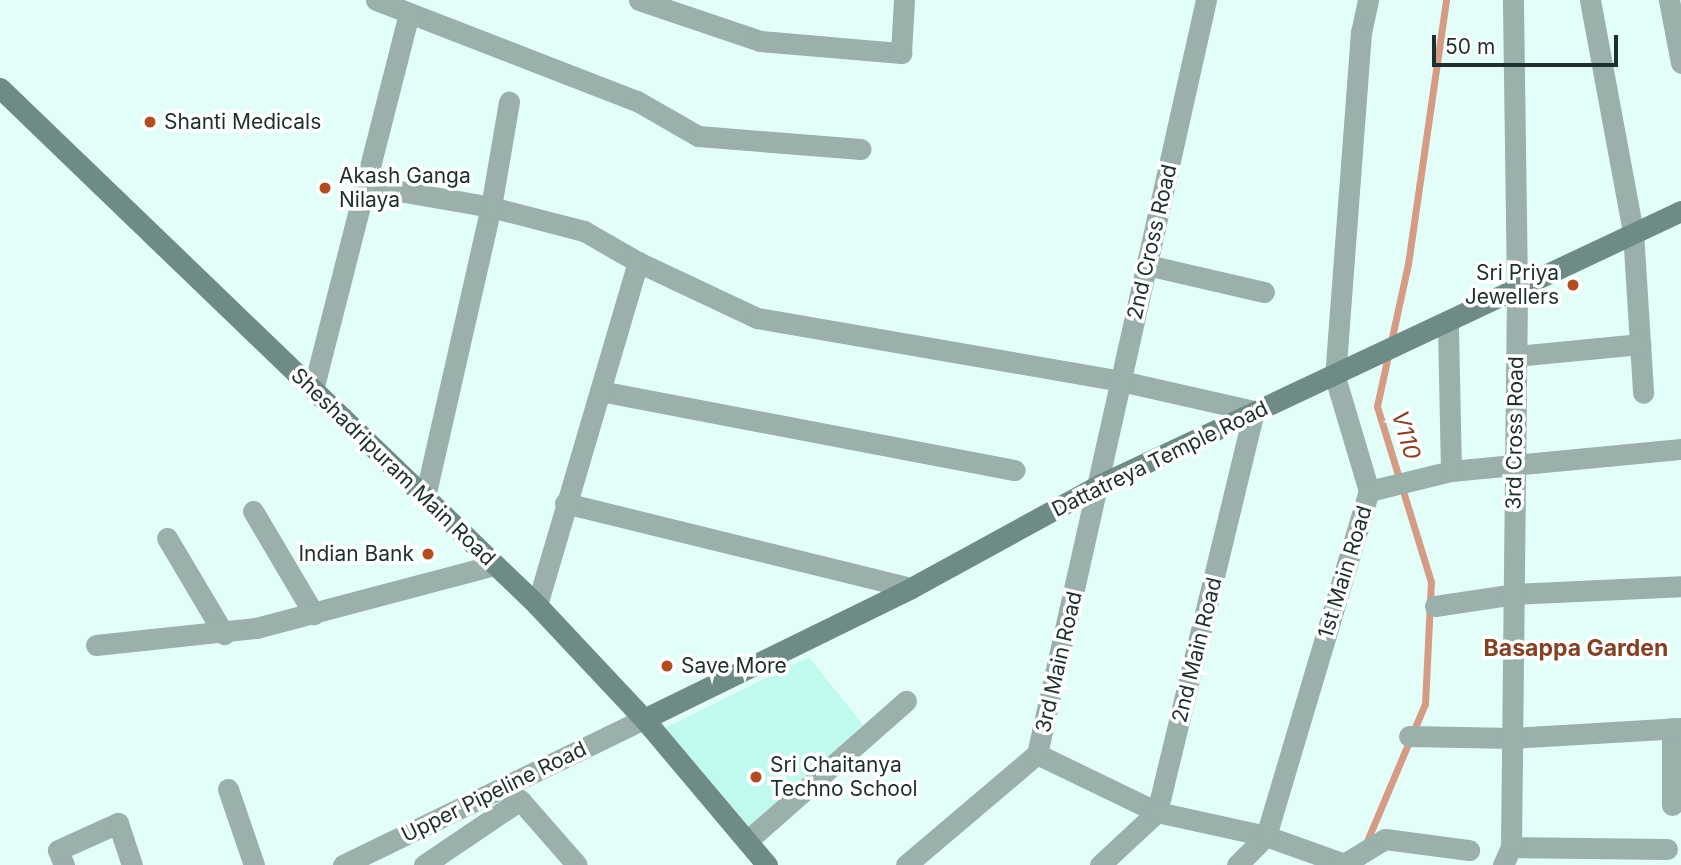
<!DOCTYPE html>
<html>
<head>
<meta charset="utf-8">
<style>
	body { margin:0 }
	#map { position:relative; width:1681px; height:865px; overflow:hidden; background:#e3fef9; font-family:Inter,sans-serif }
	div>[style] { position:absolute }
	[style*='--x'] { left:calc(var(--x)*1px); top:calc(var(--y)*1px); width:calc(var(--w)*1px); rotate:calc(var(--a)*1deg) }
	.built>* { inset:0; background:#c0f9ee }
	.stream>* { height:7px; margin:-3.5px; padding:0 3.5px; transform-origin:3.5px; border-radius:3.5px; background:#d59b85 }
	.street>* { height:21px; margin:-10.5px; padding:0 10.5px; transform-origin:10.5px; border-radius:10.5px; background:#9bafab }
	.secondary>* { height:21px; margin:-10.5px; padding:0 10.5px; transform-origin:10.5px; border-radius:10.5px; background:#6f8b86 }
	.dots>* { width:19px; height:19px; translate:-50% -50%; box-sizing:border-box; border:4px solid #fff; border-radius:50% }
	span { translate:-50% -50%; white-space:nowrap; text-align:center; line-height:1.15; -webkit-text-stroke:7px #fff; paint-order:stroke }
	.poi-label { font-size:21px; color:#1e302d }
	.left { translate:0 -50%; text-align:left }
	.right { translate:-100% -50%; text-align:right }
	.street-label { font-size:21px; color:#1e302d }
	.water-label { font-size:23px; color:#873f22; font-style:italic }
	.neighbourhood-label { font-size:23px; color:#844126; font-weight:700 }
	.scale { position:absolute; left:1432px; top:35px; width:186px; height:32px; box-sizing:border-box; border:4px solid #1e302d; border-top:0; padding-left:9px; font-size:21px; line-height:24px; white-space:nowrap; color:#1e302d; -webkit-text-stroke:5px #fff; paint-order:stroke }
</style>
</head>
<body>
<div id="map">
	<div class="built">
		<div style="clip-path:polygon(809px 657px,863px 725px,749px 826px,665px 728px)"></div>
	</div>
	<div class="stream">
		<div style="--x:1367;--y:841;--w:149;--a:-67.1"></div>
		<div style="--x:1425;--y:704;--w:122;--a:-87.2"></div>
		<div style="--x:1431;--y:582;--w:184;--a:-107.1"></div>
		<div style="--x:1377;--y:406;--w:145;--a:-77.7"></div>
		<div style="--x:1408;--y:264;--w:267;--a:-81.8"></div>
	</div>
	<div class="street">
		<div style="--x:376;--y:0;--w:280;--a:21.2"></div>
		<div style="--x:637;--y:101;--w:70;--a:29.8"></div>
		<div style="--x:698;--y:136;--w:163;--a:4.6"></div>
		<div style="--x:639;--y:0;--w:128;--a:18.7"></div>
		<div style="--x:760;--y:41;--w:142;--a:4.9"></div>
		<div style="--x:901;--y:53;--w:53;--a:-86.8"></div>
		<div style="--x:1368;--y:0;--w:33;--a:102"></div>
		<div style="--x:1361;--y:32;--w:346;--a:94.3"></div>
		<div style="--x:1335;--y:377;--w:119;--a:73.4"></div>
		<div style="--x:1590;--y:0;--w:236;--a:79.5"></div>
		<div style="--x:1633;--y:232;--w:161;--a:86.4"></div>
		<div style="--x:1669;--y:0;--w:64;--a:79.2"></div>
		<div style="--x:364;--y:185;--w:129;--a:9.8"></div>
		<div style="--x:491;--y:207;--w:96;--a:14.5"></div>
		<div style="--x:584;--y:231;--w:62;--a:29.9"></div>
		<div style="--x:638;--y:262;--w:132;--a:25.2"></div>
		<div style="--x:757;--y:318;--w:369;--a:9.8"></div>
		<div style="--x:1121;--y:381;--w:136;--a:12.7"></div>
		<div style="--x:1254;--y:411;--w:413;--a:103.6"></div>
		<div style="--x:1157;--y:812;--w:78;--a:137.1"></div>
		<div style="--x:1147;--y:265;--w:120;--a:13"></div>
		<div style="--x:1516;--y:356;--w:125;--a:-5.5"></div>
		<div style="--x:313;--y:390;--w:389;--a:-75.7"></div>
		<div style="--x:600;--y:391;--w:422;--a:10.8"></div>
		<div style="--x:1451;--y:471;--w:231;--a:-5.5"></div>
		<div style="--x:425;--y:497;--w:297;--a:-77.2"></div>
		<div style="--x:491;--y:207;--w:107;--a:-80.3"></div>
		<div style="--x:565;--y:503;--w:356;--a:13.8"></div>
		<div style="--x:253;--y:511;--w:120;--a:59.4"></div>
		<div style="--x:167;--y:538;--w:112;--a:59.3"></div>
		<div style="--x:537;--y:605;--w:358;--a:-73.6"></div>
		<div style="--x:1435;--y:606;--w:80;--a:-8.6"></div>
		<div style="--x:1514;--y:594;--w:167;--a:-2.7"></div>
		<div style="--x:96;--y:645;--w:161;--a:-6.1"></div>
		<div style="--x:256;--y:628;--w:247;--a:-14.8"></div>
		<div style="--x:1672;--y:728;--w:77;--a:90"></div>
		<div style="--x:1409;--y:736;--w:103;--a:1.1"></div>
		<div style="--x:1512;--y:738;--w:169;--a:-3.4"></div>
		<div style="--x:1037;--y:754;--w:133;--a:25.8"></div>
		<div style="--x:1157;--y:812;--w:112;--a:12.4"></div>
		<div style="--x:1266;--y:836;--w:83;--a:19.7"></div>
		<div style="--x:1344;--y:864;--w:48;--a:-31.4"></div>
		<div style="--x:1385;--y:839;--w:85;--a:7.5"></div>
		<div style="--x:228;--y:789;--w:80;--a:71.1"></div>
		<div style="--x:747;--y:841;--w:212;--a:-41.4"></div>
		<div style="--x:1511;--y:847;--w:156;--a:0.7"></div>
		<div style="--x:64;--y:865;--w:16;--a:-112"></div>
		<div style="--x:58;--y:850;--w:66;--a:-24.2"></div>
		<div style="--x:118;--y:823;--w:44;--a:71.6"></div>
		<div style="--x:343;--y:865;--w:335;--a:-25.9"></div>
		<div style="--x:424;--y:865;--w:116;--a:-34.1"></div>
		<div style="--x:520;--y:800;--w:86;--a:48.8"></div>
		<div style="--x:906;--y:865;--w:172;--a:-40.3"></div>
		<div style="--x:1037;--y:754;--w:773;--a:-77.37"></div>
		<div style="--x:1237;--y:865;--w:41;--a:-45"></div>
		<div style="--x:1266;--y:836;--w:360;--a:-73.4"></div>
		<div style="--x:1369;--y:491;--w:84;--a:-13.7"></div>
		<div style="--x:1451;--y:471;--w:148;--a:-91.2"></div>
		<div style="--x:1503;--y:865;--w:20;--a:-66"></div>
		<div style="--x:1511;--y:847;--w:557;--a:-89.38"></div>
		<div style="--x:1517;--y:290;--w:290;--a:-90.8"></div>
	</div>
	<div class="secondary">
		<div style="--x:0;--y:88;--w:745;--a:43.91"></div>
		<div style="--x:537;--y:605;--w:156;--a:46.8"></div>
		<div style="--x:644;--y:719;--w:191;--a:49.9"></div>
		<div style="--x:644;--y:719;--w:297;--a:-26.1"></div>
		<div style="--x:911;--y:588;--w:217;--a:-28.7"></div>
		<div style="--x:1101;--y:484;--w:641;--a:-25.21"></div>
	</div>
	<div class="dots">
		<div style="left:150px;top:122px;background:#b24d20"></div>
		<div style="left:325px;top:188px;background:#b24d20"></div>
		<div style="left:1573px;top:285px;background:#b24d20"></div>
		<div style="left:428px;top:554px;background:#b24d20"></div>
		<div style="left:667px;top:666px;background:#b24d20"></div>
		<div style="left:756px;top:777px;background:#b24d20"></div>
	</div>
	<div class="poi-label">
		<span class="left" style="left:164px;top:122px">Shanti Medicals</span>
		<span class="left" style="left:339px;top:188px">Akash Ganga<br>Nilaya</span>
		<span class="right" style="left:1559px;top:285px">Sri Priya<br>Jewellers</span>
		<span class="right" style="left:414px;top:554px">Indian Bank</span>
		<span class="left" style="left:681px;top:666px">Save More</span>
		<span class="left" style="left:770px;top:777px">Sri Chaitanya<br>Techno School</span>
	</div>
	<div class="street-label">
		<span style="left:1152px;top:242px;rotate:-77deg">2nd Cross Road</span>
		<span style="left:1515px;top:433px;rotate:-89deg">3rd Cross Road</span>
		<span style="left:1160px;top:459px;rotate:-26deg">Dattatreya Temple Road</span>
		<span style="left:393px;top:467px;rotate:44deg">Sheshadripuram Main Road</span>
		<span style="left:1345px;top:572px;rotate:-73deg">1st Main Road</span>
		<span style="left:1197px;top:650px;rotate:-76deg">2nd Main Road</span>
		<span style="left:1059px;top:662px;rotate:-77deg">3rd Main Road</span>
		<span style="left:494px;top:792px;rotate:-26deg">Upper Pipeline Road</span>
	</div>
	<div class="water-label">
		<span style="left:1406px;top:435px;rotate:73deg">V110</span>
	</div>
	<div class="neighbourhood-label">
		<span style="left:1576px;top:648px">Basappa Garden</span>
	</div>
	<div class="scale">50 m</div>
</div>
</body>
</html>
